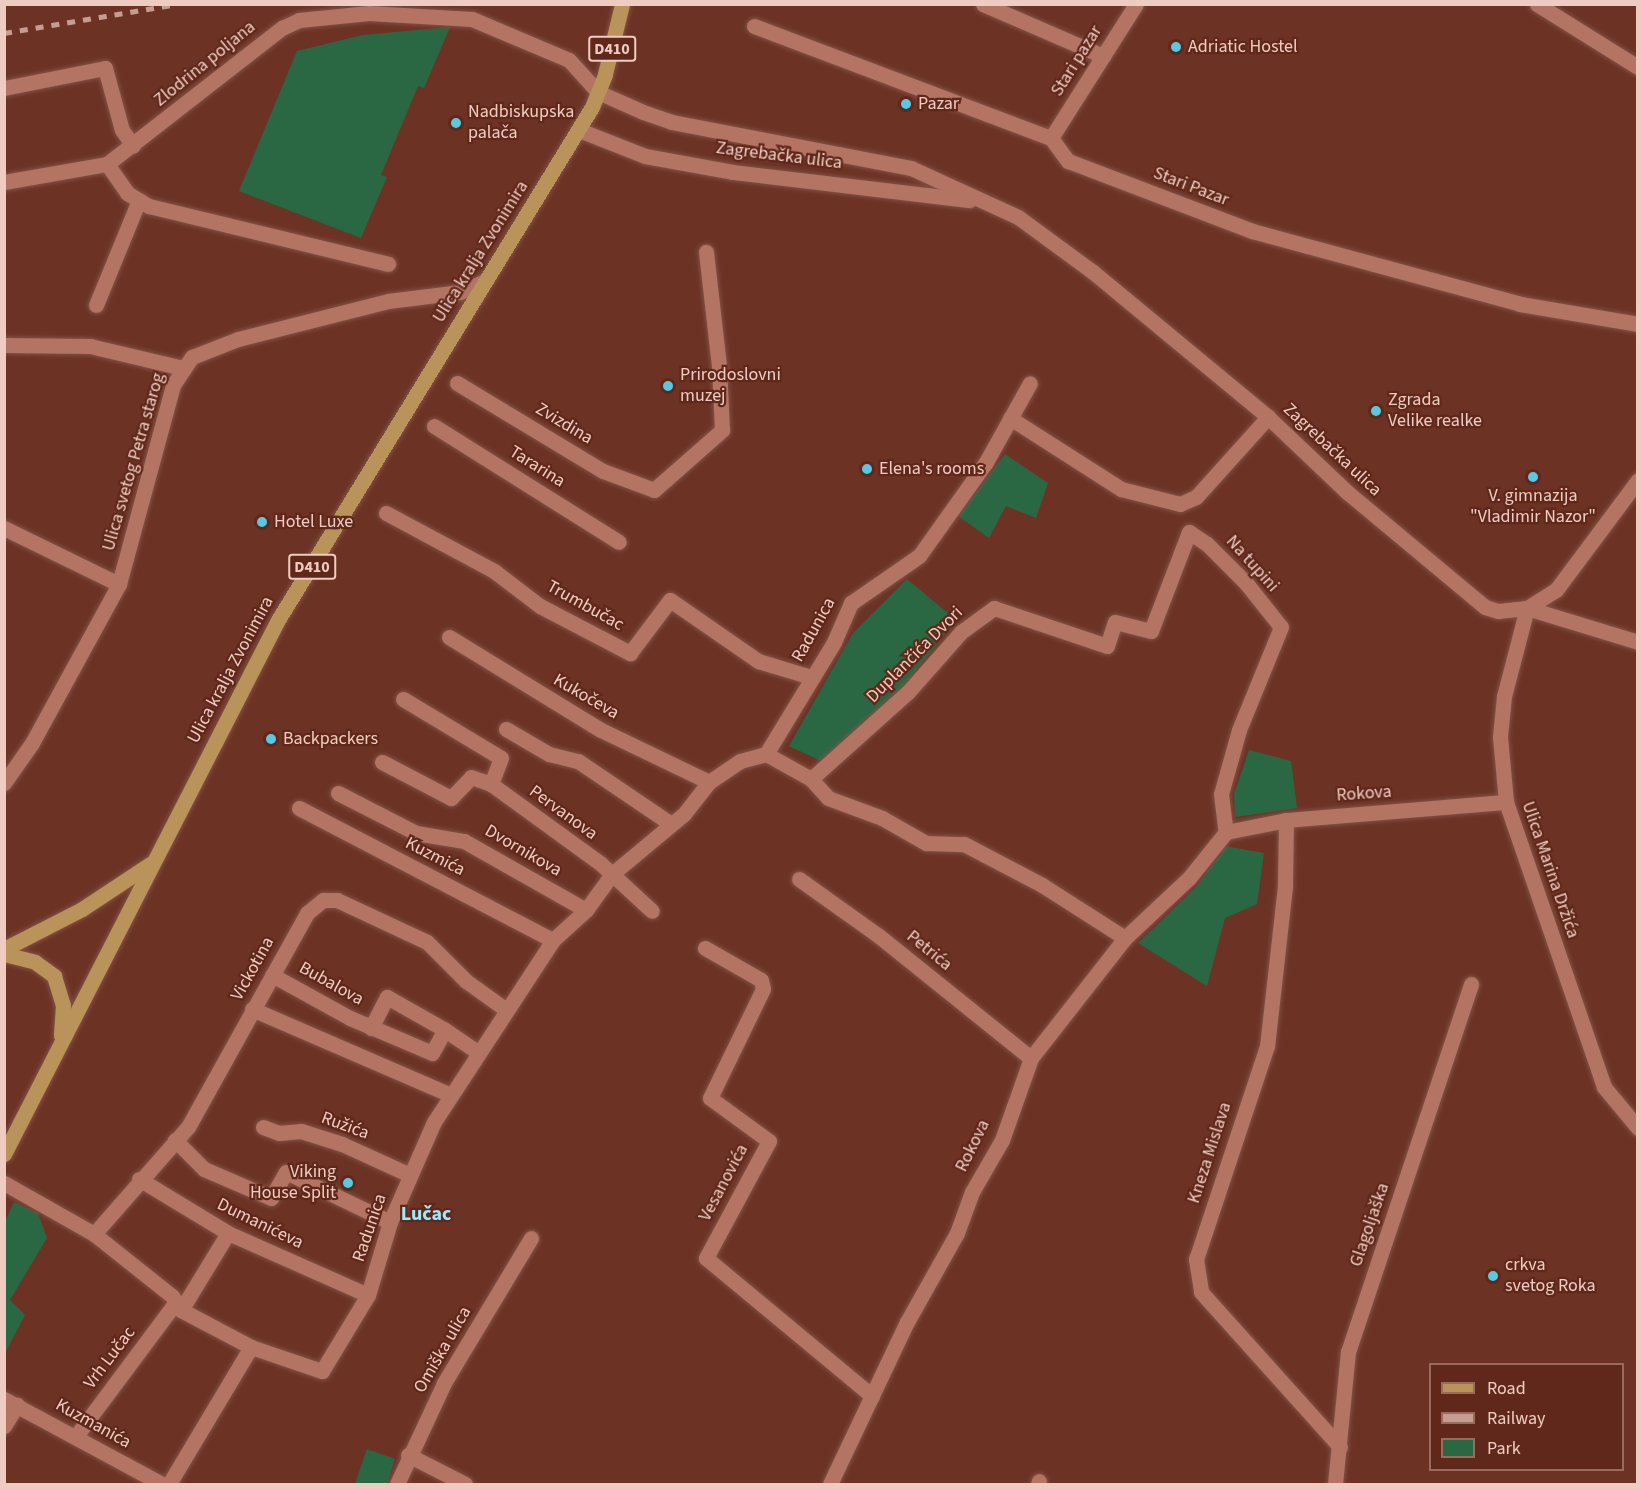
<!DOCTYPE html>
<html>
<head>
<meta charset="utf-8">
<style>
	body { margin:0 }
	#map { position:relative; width:1642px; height:1489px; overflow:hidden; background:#6c3325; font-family:"Source Sans 3",sans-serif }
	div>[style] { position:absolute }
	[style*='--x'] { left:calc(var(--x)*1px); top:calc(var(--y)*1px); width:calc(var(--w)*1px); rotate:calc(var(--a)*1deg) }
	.green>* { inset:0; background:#2a6844 }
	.roads { filter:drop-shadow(0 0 2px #825245) drop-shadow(0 0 2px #825245) }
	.minor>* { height:15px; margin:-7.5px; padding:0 7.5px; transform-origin:7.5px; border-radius:7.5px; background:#b47464 }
	.major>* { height:15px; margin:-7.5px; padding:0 7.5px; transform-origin:7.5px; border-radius:7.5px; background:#b9935a }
	.rail>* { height:4.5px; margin-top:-2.25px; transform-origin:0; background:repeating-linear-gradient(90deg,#c69d91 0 8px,transparent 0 16px) }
	.dots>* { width:16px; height:16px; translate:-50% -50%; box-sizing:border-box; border:3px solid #60281a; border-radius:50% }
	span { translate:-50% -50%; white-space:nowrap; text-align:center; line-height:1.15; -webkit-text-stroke:4.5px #60281a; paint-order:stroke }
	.shield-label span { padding:2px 4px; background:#60281a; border:2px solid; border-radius:4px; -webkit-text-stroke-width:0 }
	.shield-label { font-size:16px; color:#efccc2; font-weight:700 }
	.poi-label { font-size:18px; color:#efccc2 }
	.left { translate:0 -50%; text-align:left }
	.right { translate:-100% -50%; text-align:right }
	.street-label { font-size:18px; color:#efccc2 }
	.neighbourhood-label { font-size:20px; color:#9ce8fc; font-weight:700 }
	.frame { position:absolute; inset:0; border:6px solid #efccc2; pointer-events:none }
	.legend { position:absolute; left:1429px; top:1363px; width:195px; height:108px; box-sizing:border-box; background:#60281a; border:2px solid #996a5d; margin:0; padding:8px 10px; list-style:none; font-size:18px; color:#efccc2 }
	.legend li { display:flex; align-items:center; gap:12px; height:30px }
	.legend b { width:30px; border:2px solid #996a5d }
</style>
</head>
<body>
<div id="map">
	<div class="green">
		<div style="clip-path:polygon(450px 27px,424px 88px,418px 86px,381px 175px,387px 177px,361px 238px,239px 191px,297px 51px,363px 35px)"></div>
		<div style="clip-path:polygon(1005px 454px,1048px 483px,1036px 518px,1006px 506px,989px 538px,958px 516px)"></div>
		<div style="clip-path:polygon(907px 579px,956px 620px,902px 688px,821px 761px,789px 746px,853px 633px)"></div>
		<div style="clip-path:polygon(1249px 750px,1291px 761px,1297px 808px,1235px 817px,1234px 794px)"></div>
		<div style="clip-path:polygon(1225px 846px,1264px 853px,1257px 904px,1225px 918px,1207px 986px,1138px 943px,1197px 886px)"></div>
		<div style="clip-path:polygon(14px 1202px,38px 1213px,47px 1238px,10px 1300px,25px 1315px,5px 1353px,5px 1221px)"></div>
		<div style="clip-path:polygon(367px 1449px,395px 1459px,387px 1484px,355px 1484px)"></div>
	</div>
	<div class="roads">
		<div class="minor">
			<div style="--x:983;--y:4;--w:131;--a:23.4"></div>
			<div style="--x:1537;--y:4;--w:119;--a:32"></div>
			<div style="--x:754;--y:26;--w:317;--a:20.7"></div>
			<div style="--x:1051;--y:138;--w:29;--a:54"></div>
			<div style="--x:1068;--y:161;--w:197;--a:20.8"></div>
			<div style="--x:1252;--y:231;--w:278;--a:15.2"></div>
			<div style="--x:1520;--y:304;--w:120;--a:9.6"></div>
			<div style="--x:4;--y:88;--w:103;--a:-11.2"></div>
			<div style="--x:105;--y:68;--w:64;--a:74.7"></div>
			<div style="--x:122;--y:130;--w:19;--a:55"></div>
			<div style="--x:579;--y:130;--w:71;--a:21.5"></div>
			<div style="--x:645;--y:156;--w:89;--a:10.3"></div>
			<div style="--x:733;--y:172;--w:238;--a:6.8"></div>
			<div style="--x:1051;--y:138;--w:159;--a:-57.6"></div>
			<div style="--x:107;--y:164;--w:35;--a:55"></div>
			<div style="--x:127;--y:193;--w:26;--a:31"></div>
			<div style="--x:149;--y:206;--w:246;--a:13.6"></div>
			<div style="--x:4;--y:182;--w:105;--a:-9.9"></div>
			<div style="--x:107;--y:164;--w:222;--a:-37.9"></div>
			<div style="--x:282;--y:28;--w:19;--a:-25"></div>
			<div style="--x:299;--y:20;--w:70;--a:-5.7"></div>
			<div style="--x:369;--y:13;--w:103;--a:3.3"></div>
			<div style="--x:472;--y:19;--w:105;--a:22.9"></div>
			<div style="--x:569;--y:60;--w:43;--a:47.8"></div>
			<div style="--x:598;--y:92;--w:49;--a:24"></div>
			<div style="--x:643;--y:112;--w:31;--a:19"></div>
			<div style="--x:672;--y:122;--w:243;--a:10.9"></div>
			<div style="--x:911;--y:168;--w:118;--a:24.6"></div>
			<div style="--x:1018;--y:217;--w:93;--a:36.3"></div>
			<div style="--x:1093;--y:272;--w:227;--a:39.6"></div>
			<div style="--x:1268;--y:417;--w:109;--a:43.5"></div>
			<div style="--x:1347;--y:492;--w:180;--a:39.8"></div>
			<div style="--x:1485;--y:607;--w:14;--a:17"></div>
			<div style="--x:1498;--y:611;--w:29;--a:-6"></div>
			<div style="--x:1527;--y:608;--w:34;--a:-32"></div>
			<div style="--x:1556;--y:590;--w:137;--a:-53.3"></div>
			<div style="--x:96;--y:305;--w:113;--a:-67.7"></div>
			<div style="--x:4;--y:345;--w:86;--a:0.7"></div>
			<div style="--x:90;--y:346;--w:96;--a:13.3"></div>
			<div style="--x:457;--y:383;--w:170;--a:31.1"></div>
			<div style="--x:603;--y:471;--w:54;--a:20.4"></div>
			<div style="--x:654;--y:490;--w:91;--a:-41.4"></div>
			<div style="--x:722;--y:430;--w:64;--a:-92.7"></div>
			<div style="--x:719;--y:366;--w:115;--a:-96.5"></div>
			<div style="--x:1010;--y:418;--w:132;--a:32.6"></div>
			<div style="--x:1121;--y:489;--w:61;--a:14.3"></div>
			<div style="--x:1180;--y:504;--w:17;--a:-24"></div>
			<div style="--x:1196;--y:497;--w:108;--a:-48"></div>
			<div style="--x:434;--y:426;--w:218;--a:32.1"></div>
			<div style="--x:386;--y:513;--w:123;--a:28.2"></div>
			<div style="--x:494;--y:571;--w:58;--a:37.3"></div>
			<div style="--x:540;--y:606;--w:102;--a:27.6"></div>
			<div style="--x:630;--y:653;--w:66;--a:-53"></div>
			<div style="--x:670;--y:600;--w:107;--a:34.7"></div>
			<div style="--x:758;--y:661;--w:55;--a:16.8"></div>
			<div style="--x:4;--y:528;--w:128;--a:26"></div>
			<div style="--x:1527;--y:608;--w:91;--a:104.6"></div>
			<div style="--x:1504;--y:696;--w:41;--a:95.6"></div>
			<div style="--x:1500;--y:737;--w:65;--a:84.7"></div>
			<div style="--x:1506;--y:802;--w:301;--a:71"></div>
			<div style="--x:1604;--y:1087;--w:53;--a:50.3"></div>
			<div style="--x:1527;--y:608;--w:116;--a:17"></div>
			<div style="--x:449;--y:637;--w:178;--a:31.5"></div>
			<div style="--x:601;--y:730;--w:120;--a:25.7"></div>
			<div style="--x:403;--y:699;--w:114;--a:31"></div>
			<div style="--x:501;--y:758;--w:28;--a:111"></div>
			<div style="--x:491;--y:784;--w:136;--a:36"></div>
			<div style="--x:601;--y:864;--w:69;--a:42.7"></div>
			<div style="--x:506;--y:729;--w:50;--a:30.2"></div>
			<div style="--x:549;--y:754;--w:30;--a:14"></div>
			<div style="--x:578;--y:761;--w:112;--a:34.1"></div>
			<div style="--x:766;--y:754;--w:51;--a:29.1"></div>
			<div style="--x:811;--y:779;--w:25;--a:48"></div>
			<div style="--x:828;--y:798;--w:58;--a:20.3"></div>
			<div style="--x:882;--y:818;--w:51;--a:29.6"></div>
			<div style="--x:926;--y:843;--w:38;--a:2"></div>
			<div style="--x:964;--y:844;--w:88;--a:27.7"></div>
			<div style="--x:1042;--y:885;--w:98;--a:32.6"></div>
			<div style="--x:382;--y:762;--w:78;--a:27.6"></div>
			<div style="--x:451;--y:798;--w:29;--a:-46"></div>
			<div style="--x:471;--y:777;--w:21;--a:19"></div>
			<div style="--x:811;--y:779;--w:130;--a:-41.9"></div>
			<div style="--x:908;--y:692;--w:80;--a:-48.5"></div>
			<div style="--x:961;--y:632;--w:41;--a:-36"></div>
			<div style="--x:994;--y:608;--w:119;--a:18.6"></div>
			<div style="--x:1107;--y:646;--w:25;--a:-72"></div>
			<div style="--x:1115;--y:622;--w:37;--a:14"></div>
			<div style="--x:1151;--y:631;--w:106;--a:-69"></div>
			<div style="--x:1189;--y:532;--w:22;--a:34"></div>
			<div style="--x:1207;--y:544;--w:55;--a:45"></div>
			<div style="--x:1246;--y:583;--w:56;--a:51.5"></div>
			<div style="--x:1281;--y:627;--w:111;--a:112.2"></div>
			<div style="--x:1239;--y:730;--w:66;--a:105.7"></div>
			<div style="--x:1221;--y:794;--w:38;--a:83"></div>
			<div style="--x:4;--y:783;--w:49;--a:-55"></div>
			<div style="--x:32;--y:743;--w:181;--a:-61.3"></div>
			<div style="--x:119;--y:584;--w:206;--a:-74.8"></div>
			<div style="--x:173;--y:385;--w:34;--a:-56"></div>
			<div style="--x:192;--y:357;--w:49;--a:-21.4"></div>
			<div style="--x:238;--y:339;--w:155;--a:-14.2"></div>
			<div style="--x:388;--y:301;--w:73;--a:-7.1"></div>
			<div style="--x:460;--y:292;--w:27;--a:-24"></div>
			<div style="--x:338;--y:793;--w:88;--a:27.1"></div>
			<div style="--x:416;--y:833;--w:49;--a:9.5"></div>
			<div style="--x:464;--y:841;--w:140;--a:29.5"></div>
			<div style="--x:299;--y:808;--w:286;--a:27.5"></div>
			<div style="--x:1286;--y:820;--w:66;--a:90.9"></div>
			<div style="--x:1285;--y:886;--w:161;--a:96.4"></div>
			<div style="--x:1267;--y:1046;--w:225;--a:108.4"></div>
			<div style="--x:1196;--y:1259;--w:33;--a:81"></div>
			<div style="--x:1201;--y:1292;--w:208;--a:48.1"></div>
			<div style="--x:799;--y:879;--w:98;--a:35.5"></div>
			<div style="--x:879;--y:936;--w:195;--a:38.8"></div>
			<div style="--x:705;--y:948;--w:64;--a:29.7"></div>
			<div style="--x:761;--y:980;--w:9;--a:77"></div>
			<div style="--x:763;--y:989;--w:121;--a:115.9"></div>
			<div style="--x:710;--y:1098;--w:73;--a:36.1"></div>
			<div style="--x:769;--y:1141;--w:133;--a:118.3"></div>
			<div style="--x:706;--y:1258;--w:216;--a:39.7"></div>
			<div style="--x:272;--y:975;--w:89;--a:28.9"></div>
			<div style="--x:350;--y:1018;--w:89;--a:23.1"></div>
			<div style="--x:432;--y:1053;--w:26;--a:-61"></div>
			<div style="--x:445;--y:1030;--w:40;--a:34"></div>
			<div style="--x:252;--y:1009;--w:217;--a:23.4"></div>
			<div style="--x:371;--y:1028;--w:35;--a:-63"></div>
			<div style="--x:387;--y:997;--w:67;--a:29.6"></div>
			<div style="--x:263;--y:1127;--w:17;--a:21"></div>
			<div style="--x:279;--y:1133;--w:22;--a:-5"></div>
			<div style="--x:301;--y:1131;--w:43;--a:17.6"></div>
			<div style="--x:342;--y:1144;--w:75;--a:24.5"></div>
			<div style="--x:175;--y:1140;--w:41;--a:45"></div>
			<div style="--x:204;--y:1169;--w:73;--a:23.4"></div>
			<div style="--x:271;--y:1198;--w:30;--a:-60"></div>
			<div style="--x:286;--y:1172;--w:115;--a:25.7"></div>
			<div style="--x:139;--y:1179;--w:104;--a:31.2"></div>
			<div style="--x:228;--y:1233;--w:153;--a:23.9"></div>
			<div style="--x:4;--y:1183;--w:103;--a:29.5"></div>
			<div style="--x:94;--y:1234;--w:100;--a:38.5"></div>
			<div style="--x:172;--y:1296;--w:17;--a:57"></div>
			<div style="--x:181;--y:1310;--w:79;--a:27.9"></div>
			<div style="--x:251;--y:1347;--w:75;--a:18.7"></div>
			<div style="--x:322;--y:1371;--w:89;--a:-58.8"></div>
			<div style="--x:368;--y:1295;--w:76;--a:-73.2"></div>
			<div style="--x:390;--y:1222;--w:109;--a:-66.3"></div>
			<div style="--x:434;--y:1122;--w:217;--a:-56.8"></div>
			<div style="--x:553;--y:940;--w:45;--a:-42.3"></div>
			<div style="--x:586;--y:910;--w:44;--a:-54.2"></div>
			<div style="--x:612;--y:874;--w:94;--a:-39.8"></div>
			<div style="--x:684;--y:814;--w:41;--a:-52"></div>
			<div style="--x:709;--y:782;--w:37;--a:-34"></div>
			<div style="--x:740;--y:761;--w:27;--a:-15"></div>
			<div style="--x:766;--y:754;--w:131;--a:-58.7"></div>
			<div style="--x:834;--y:642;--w:43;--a:-66.4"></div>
			<div style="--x:851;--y:603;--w:83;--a:-34.7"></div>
			<div style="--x:919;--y:556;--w:115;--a:-54.5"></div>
			<div style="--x:986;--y:462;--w:90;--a:-60.9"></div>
			<div style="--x:94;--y:1234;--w:142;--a:-48.7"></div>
			<div style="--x:188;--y:1127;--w:245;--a:-60.9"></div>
			<div style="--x:307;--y:913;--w:21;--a:-39"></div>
			<div style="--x:323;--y:900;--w:14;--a:0"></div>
			<div style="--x:337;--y:900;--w:99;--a:25"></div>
			<div style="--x:427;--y:942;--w:55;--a:45"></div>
			<div style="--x:466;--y:981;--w:48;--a:35.7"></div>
			<div style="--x:181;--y:1310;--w:90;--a:-58.6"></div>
			<div style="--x:4;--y:1399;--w:179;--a:28.3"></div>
			<div style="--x:4;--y:1426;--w:25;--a:-58"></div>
			<div style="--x:76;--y:1436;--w:166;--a:-53.3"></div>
			<div style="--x:408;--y:1455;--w:64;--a:27"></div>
			<div style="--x:169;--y:1484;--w:160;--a:-59.1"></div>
			<div style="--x:397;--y:1484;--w:111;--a:-65"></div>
			<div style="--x:444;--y:1383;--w:169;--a:-59"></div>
			<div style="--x:830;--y:1484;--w:179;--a:-64.6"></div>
			<div style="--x:907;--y:1322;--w:102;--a:-60.7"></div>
			<div style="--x:957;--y:1233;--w:44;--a:-69.9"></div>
			<div style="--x:972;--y:1192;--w:60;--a:-60"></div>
			<div style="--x:1002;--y:1140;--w:87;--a:-70.5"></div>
			<div style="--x:1031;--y:1058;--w:152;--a:-51.9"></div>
			<div style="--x:1125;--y:938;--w:88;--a:-43.2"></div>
			<div style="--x:1189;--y:878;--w:59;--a:-51.2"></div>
			<div style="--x:1226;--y:832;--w:61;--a:-11.3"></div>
			<div style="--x:1286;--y:820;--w:221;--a:-4.7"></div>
			<div style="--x:1038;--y:1484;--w:3;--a:-72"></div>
			<div style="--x:1335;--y:1484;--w:133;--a:-84.4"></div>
			<div style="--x:1348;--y:1352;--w:388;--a:-71.5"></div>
		</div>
		<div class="major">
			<div style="--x:4;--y:949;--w:88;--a:-27.1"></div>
			<div style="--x:82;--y:909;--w:82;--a:-33.5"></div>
			<div style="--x:4;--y:954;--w:32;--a:14"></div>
			<div style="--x:35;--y:962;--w:24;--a:36"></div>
			<div style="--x:54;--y:976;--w:30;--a:73"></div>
			<div style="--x:63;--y:1005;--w:30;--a:94"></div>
			<div style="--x:4;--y:1154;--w:600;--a:-62.84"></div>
			<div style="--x:278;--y:620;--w:601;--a:-58.53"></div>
			<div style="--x:592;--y:107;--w:35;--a:-68"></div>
			<div style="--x:605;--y:74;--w:72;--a:-76.3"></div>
		</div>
	</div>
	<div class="rail">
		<div style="--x:4;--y:33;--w:176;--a:-9.5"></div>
	</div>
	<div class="dots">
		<div style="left:1176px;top:47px;background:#57c9e3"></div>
		<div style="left:906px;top:104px;background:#57c9e3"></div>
		<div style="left:456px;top:123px;background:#57c9e3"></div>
		<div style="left:668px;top:386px;background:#57c9e3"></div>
		<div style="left:1376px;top:411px;background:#57c9e3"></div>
		<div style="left:867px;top:469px;background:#57c9e3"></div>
		<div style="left:1533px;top:477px;background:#57c9e3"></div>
		<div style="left:262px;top:522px;background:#57c9e3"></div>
		<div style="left:271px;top:739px;background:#57c9e3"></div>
		<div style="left:348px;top:1183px;background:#57c9e3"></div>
		<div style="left:1493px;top:1276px;background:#57c9e3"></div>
	</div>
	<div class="shield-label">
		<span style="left:612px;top:49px">D410</span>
		<span style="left:312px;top:567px">D410</span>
	</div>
	<div class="poi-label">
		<span class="left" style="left:1188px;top:47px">Adriatic Hostel</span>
		<span class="left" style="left:918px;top:104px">Pazar</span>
		<span class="left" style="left:468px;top:123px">Nadbiskupska<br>palača</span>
		<span class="left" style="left:680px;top:386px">Prirodoslovni<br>muzej</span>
		<span class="left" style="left:1388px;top:411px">Zgrada<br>Velike realke</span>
		<span class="left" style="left:879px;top:469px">Elena's rooms</span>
		<span style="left:1533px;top:507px">V. gimnazija<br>"Vladimir Nazor"</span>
		<span class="left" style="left:274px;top:522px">Hotel Luxe</span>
		<span class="left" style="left:283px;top:739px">Backpackers</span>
		<span class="right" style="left:336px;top:1183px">Viking<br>House Split</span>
		<span class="left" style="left:1505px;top:1276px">crkva<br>svetog Roka</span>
	</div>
	<div class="street-label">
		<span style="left:1077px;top:61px;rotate:-58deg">Stari pazar</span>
		<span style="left:205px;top:64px;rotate:-39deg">Zlodrina poljana</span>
		<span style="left:779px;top:156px;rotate:7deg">Zagrebačka ulica</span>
		<span style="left:1191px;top:187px;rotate:21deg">Stari Pazar</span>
		<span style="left:481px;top:252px;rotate:-58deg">Ulica kralja Zvonimira</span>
		<span style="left:564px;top:424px;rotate:31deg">Zvizdina</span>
		<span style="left:1332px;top:450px;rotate:43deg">Zagrebačka ulica</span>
		<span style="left:134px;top:462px;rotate:-74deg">Ulica svetog Petra starog</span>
		<span style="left:537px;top:467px;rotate:32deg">Tararina</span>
		<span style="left:1252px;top:564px;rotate:48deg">Na tupini</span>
		<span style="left:585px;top:606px;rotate:29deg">Trumbučac</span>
		<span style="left:814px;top:630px;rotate:-61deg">Radunica</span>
		<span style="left:915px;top:655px;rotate:-45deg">Duplančića Dvori</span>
		<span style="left:231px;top:670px;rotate:-62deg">Ulica kralja Zvonimira</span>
		<span style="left:586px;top:697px;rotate:30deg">Kukočeva</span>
		<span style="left:1364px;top:794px;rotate:-4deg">Rokova</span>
		<span style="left:563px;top:813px;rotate:36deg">Pervanova</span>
		<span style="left:523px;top:851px;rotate:30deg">Dvornikova</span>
		<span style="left:435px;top:857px;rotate:27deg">Kuzmića</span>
		<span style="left:1550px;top:870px;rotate:71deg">Ulica Marina Držića</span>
		<span style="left:929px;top:951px;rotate:39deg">Petrića</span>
		<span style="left:253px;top:969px;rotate:-61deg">Vickotina</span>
		<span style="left:331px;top:984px;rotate:29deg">Bubalova</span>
		<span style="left:345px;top:1126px;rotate:20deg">Ružića</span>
		<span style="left:973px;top:1146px;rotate:-64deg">Rokova</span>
		<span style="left:1210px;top:1153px;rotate:-72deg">Kneza Mislava</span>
		<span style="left:724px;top:1183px;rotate:-62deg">Vesanovića</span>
		<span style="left:260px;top:1224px;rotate:26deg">Dumanićeva</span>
		<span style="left:1370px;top:1225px;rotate:-71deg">Glagoljaška</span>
		<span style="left:370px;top:1228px;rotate:-71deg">Radunica</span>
		<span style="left:443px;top:1350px;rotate:-60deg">Omiška ulica</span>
		<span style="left:110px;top:1358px;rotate:-53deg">Vrh Lučac</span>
		<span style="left:93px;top:1424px;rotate:29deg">Kuzmanića</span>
	</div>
	<div class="neighbourhood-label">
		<span style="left:426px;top:1214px">Lučac</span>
	</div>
	<div class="frame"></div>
	<ul class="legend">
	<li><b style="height:8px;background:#b9935a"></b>Road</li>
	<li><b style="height:8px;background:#c69d91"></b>Railway</li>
	<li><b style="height:16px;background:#2a6844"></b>Park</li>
	</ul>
</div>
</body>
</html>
